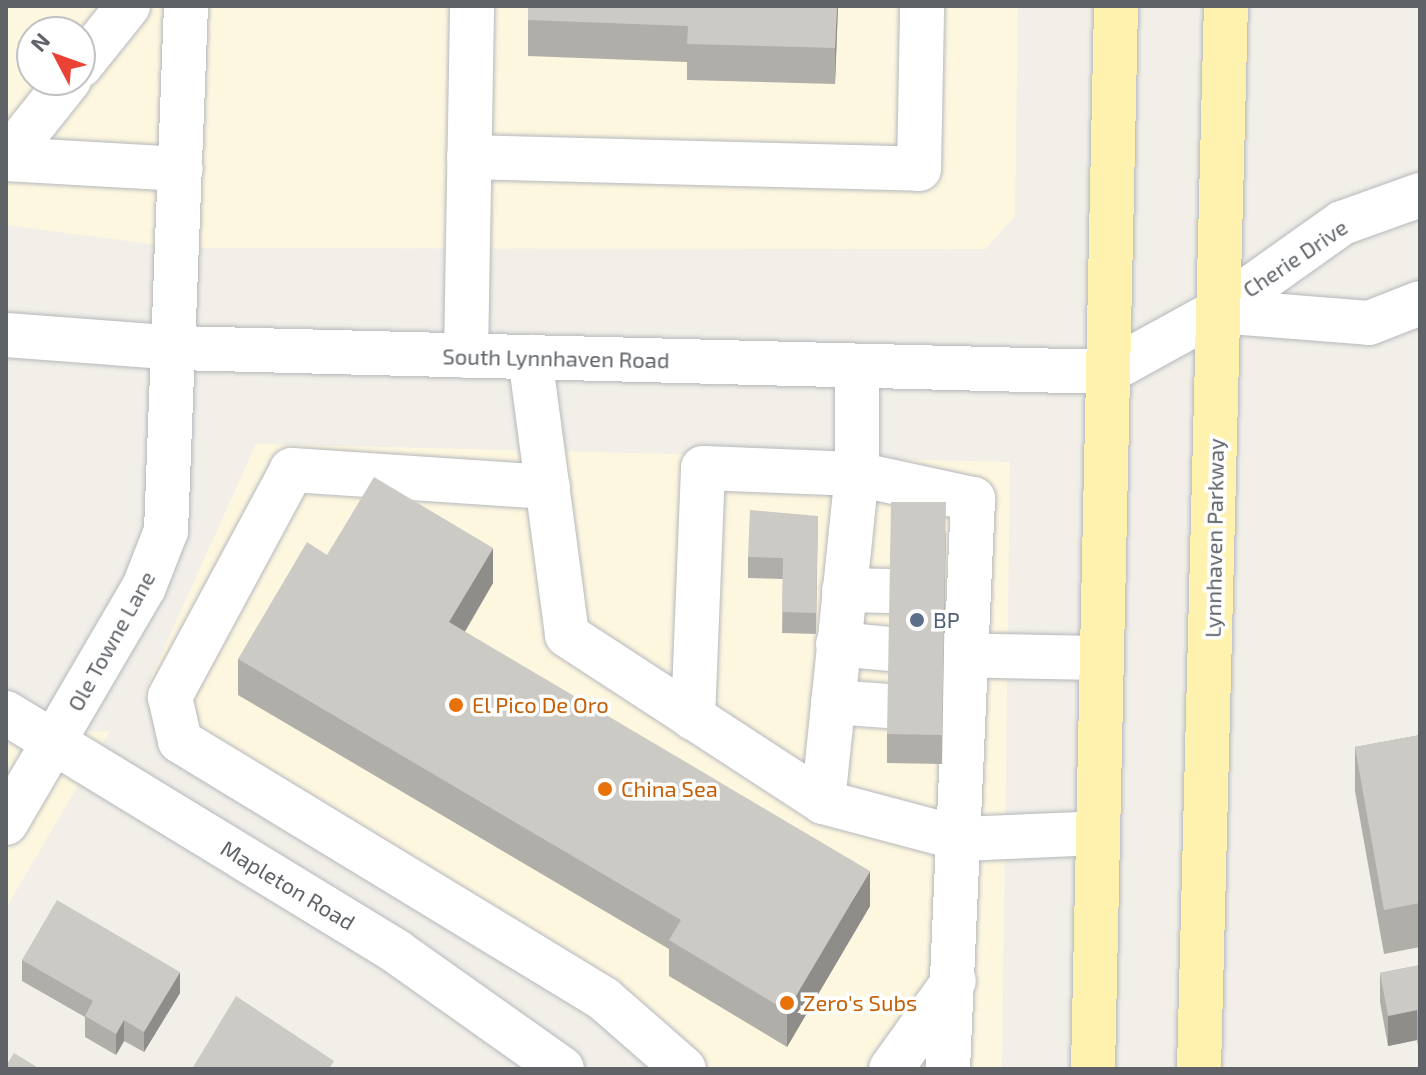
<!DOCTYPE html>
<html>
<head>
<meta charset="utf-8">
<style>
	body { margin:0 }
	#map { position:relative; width:1426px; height:1075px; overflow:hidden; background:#f1efe8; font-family:"Exo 2",sans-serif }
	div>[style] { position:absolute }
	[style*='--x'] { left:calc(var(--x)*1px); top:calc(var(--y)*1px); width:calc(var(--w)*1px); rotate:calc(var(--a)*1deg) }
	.commercial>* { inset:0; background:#fef7e0 }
	.roads { filter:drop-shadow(0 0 2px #b5b8bc) drop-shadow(0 0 2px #b5b8bc) }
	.minor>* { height:44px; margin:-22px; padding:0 22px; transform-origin:22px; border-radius:22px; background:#fff }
	.major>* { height:44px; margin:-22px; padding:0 22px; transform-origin:22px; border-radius:22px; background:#fff2af }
	.wall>* { inset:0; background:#afaea9 }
	.shaded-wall>* { inset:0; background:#8f8d8a }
	.building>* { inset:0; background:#cccac5 }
	.dots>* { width:22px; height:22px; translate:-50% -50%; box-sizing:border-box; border:4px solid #fff; border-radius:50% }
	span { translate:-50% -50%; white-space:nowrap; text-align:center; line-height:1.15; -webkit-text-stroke:7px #fff; paint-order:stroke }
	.street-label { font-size:22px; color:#5f6368 }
	.service-label { font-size:22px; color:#4e5e75 }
	.left { translate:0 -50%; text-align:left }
	.food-label { font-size:22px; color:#c56008 }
	.frame { position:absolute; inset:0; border:8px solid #5f6368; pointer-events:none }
	.north { position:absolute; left:16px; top:16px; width:80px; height:80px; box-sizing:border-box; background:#fff; border:2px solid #bfc1c3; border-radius:50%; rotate:311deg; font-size:22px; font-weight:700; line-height:32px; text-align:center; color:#5f6368 }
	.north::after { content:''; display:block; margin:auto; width:28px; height:36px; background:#ea4335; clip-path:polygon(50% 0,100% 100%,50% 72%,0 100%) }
</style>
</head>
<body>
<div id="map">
	<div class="commercial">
		<div style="clip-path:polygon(evenodd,6px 6px,1018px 6px,1015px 216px,986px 249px,182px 248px,6px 225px,6px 6px,32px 32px,80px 32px,80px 80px,32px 80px,32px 32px)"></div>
		<div style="clip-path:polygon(256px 444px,1010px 462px,1002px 1069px,671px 1069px,566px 959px,143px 695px)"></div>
		<div style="clip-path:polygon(110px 731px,6px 908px,6px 736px)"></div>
	</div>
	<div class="roads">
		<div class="minor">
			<div style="--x:80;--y:66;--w:77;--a:-51.3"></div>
			<div style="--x:469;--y:157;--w:450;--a:1.5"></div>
			<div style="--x:919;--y:169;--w:163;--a:-88.9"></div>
			<div style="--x:6;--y:159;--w:175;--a:3.3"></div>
			<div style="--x:6;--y:159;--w:101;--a:-51.4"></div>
			<div style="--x:1218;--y:311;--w:151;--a:4.5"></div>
			<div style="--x:1369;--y:323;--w:55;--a:-21.4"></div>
			<div style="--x:6;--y:335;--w:171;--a:4.3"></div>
			<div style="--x:177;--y:348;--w:930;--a:1.48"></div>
			<div style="--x:1107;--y:372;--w:127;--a:-28.8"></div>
			<div style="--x:1218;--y:311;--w:152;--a:-35.4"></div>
			<div style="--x:1342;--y:223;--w:83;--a:-19.7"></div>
			<div style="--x:466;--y:356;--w:350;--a:-89"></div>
			<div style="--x:530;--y:357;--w:280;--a:82.4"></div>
			<div style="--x:567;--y:635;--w:306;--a:33.1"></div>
			<div style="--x:823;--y:802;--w:144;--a:14.9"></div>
			<div style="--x:962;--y:839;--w:135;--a:-2.5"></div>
			<div style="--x:548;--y:487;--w:257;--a:-176.2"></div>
			<div style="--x:292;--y:470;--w:258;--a:118.3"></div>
			<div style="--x:170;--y:697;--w:45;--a:77.2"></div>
			<div style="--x:180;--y:741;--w:496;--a:31.3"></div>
			<div style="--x:604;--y:999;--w:106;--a:41.2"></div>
			<div style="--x:844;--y:590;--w:46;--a:1.2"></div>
			<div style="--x:838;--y:644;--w:51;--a:5.6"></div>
			<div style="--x:944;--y:655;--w:157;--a:1.1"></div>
			<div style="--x:833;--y:702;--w:55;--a:4.2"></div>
			<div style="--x:6;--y:713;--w:458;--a:31.4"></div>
			<div style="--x:397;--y:952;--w:202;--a:35.3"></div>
			<div style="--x:693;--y:718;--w:250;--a:-87.7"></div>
			<div style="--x:703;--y:468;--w:154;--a:2.2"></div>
			<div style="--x:857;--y:474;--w:119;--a:12.2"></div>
			<div style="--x:973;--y:499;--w:571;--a:92.51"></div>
			<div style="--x:823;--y:802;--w:330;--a:-84.1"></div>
			<div style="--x:857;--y:474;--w:108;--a:-90"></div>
			<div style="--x:6;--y:823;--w:273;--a:-59.7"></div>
			<div style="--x:144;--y:587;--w:60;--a:-68.6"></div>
			<div style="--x:166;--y:531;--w:525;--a:-87.82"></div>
			<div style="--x:891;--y:1069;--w:108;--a:-54.4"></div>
		</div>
		<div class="major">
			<div style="--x:1093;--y:1069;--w:1063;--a:-88.76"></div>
			<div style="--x:1199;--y:1069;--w:1063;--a:-88.55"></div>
		</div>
	</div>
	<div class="wall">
		<div style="clip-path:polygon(838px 6px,835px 84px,687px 80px,687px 62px,528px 56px,528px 20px)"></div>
		<div style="clip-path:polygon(818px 516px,816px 634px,782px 633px,783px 579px,748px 578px,748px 557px)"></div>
		<div style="clip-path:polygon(946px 531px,942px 764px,887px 763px,887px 734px)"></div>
		<div style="clip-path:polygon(493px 583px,465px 632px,870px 906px,787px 1047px,669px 976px,669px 949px,238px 695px,238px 659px)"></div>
		<div style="clip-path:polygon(1420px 735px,1420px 947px,1384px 954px,1355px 791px,1355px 747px)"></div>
		<div style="clip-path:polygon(22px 960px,180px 993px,144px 1052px,124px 1041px,116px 1055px,85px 1037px,85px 1017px,22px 981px)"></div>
		<div style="clip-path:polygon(1420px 965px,1420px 1057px,1417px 1040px,1388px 1046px,1380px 1002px,1380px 973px)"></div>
	</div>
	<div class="shaded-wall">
		<div style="clip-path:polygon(837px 6px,838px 6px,835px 84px,835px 48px)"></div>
		<div style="clip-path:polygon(493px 548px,493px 583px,449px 658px,449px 622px)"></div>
		<div style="clip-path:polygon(870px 871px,870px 906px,787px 1047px,787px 1011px)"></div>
		<div style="clip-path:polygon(180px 972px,180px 993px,144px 1052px,144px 1032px)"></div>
		<div style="clip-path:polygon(1417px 1010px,1417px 1040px,1388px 1046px,1388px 1016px)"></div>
		<div style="clip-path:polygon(124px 1020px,124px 1041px,116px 1055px,116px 1034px)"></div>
	</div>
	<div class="building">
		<div style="clip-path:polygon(528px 6px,837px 6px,835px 48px,687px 44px,688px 26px,528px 20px)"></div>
		<div style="clip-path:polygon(374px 477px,493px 548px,449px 622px,870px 871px,787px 1011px,669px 940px,681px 920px,238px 659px,307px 542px,327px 555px)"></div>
		<div style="clip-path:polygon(891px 502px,946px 502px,942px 735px,887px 734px)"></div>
		<div style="clip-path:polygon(750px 510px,818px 516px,816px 613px,782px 612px,783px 558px,748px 557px)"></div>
		<div style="clip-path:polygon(1420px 735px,1420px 903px,1384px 910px,1355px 747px)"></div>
		<div style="clip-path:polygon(57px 900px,180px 972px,144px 1032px,124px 1020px,116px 1034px,85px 1016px,93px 1001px,22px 960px)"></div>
		<div style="clip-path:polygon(1420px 965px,1420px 1028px,1417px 1010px,1388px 1016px,1380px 973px)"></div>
		<div style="clip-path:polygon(236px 996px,334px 1061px,329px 1069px,192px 1069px)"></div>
		<div style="clip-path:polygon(14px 1053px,40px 1069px,6px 1069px,6px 1066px)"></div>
	</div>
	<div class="dots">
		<div style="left:917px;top:620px;background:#5c6f8a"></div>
		<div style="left:456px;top:705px;background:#e8710a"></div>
		<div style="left:605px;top:789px;background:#e8710a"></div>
		<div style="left:787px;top:1003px;background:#e8710a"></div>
	</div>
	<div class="street-label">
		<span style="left:1295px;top:258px;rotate:-34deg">Cherie Drive</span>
		<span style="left:556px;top:358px;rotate:1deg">South Lynnhaven Road</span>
		<span style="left:1214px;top:538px;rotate:-89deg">Lynnhaven Parkway</span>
		<span style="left:111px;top:641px;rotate:-61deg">Ole Towne Lane</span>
		<span style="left:288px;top:885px;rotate:31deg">Mapleton Road</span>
	</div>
	<div class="service-label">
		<span class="left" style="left:933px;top:620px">BP</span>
	</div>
	<div class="food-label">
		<span class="left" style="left:472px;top:705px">El Pico De Oro</span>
		<span class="left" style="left:621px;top:789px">China Sea</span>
		<span class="left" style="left:803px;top:1003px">Zero's Subs</span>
	</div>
	<div class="frame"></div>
	<div class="north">N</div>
</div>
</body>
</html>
